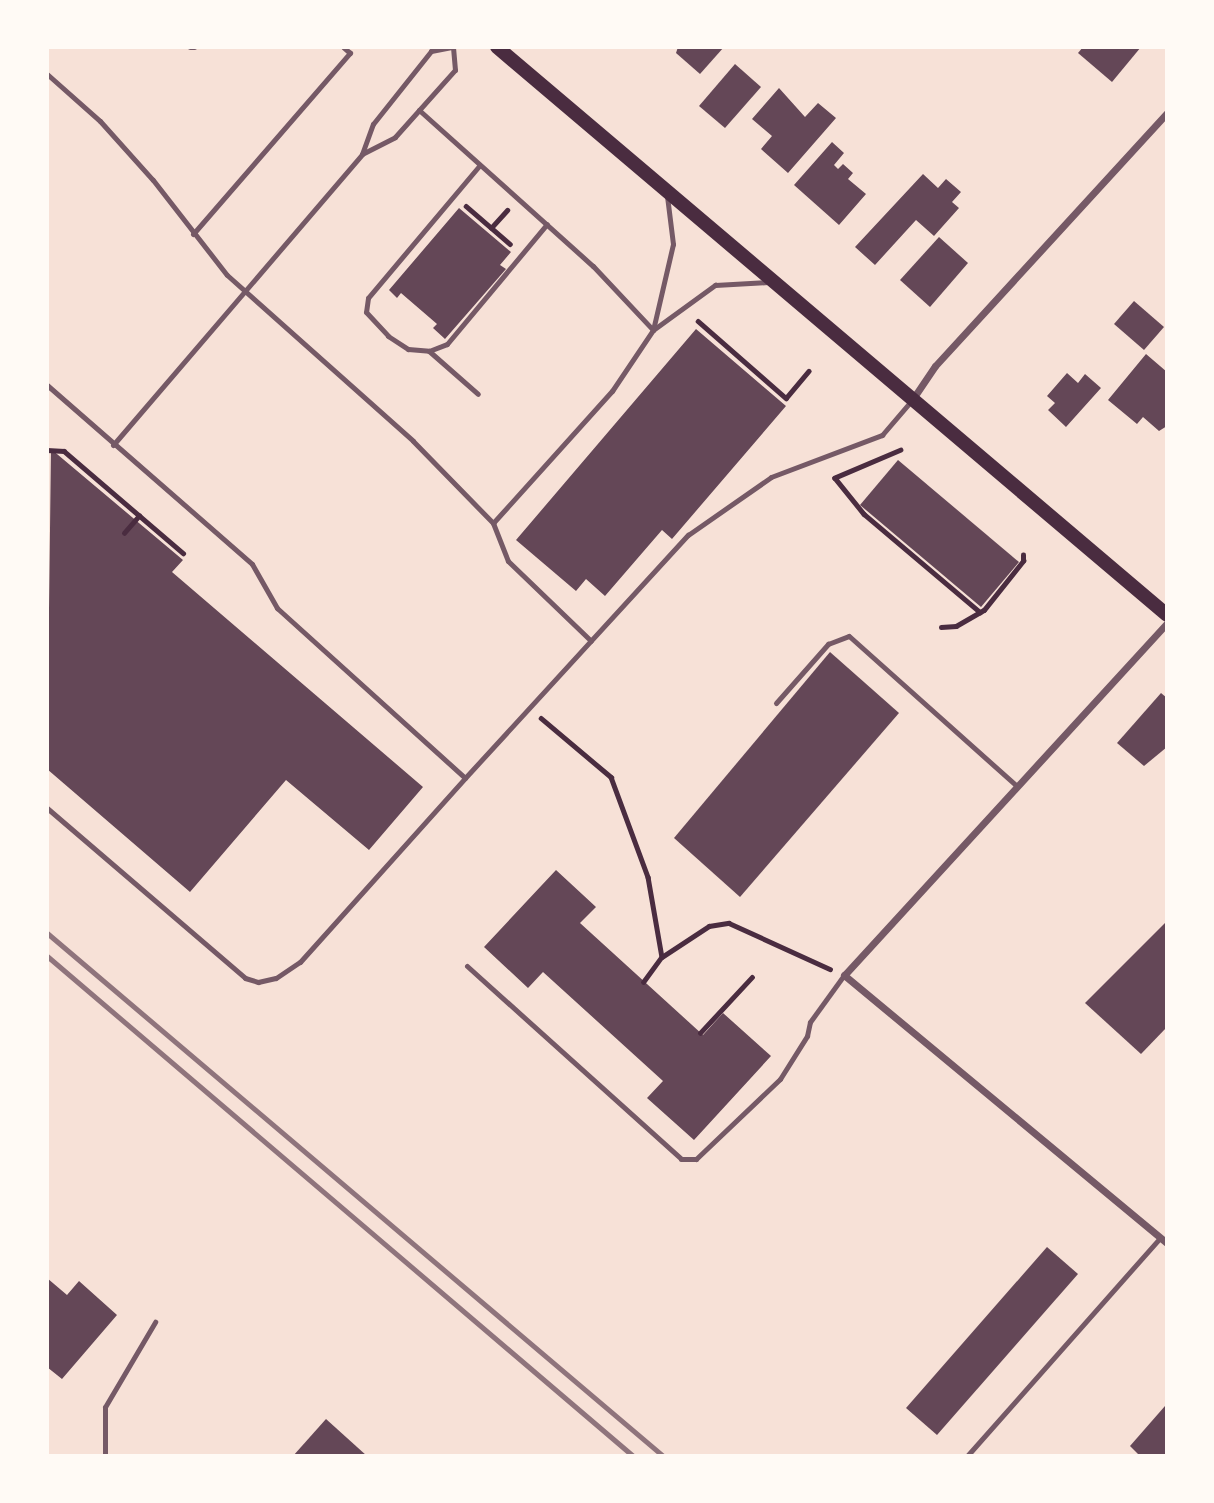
<!DOCTYPE html>
<html>
<head>
<meta charset="utf-8">
<style>
	body { margin:0 }
	#map { position:relative; width:1214px; height:1503px; overflow:hidden; background:#f7e1d7; font-family:Karla,sans-serif }
	div>[style] { position:absolute }
	[style*='--x'] { left:calc(var(--x)*1px); top:calc(var(--y)*1px); width:calc(var(--w)*1px); rotate:calc(var(--a)*1deg) }
	.building>* { inset:0; background:#644757 }
	.path>* { height:4.5px; margin:-2.25px; padding:0 2.25px; transform-origin:2.25px; border-radius:2.25px; background:#4a2c40 }
	.service>* { height:5px; margin:-2.5px; padding:0 2.5px; transform-origin:2.5px; border-radius:2.5px; background:#755966 }
	.minor>* { height:7px; margin:-3.5px; padding:0 3.5px; transform-origin:3.5px; border-radius:3.5px; background:#755966 }
	.secondary>* { height:14px; margin:-7px; padding:0 7px; transform-origin:7px; border-radius:7px; background:#4a2c40 }
	.rail>* { height:5px; margin:-2.5px; padding:0 2.5px; transform-origin:2.5px; border-radius:2.5px; background:#8f747c }
	span { translate:-50% -50%; white-space:nowrap; text-align:center; line-height:1.15; -webkit-text-stroke:6px #fffaf5; paint-order:stroke }
	.frame { position:absolute; inset:0; border:49px solid #fffaf5; pointer-events:none }
</style>
</head>
<body>
<div id="map">
	<div class="building">
		<div style="clip-path:polygon(678px 47px,724px 47px,700px 74px,676px 53px)"></div>
		<div style="clip-path:polygon(1083px 47px,1141px 47px,1112px 82px,1078px 53px)"></div>
		<div style="clip-path:polygon(735px 64px,761px 87px,725px 128px,699px 106px)"></div>
		<div style="clip-path:polygon(779px 88px,805px 117px,818px 103px,836px 118px,788px 173px,761px 149px,772px 136px,752px 119px)"></div>
		<div style="clip-path:polygon(832px 142px,844px 153px,834px 165px,838px 169px,843px 164px,853px 173px,848px 179px,866px 194px,839px 225px,794px 185px)"></div>
		<div style="clip-path:polygon(923px 174px,938px 188px,946px 179px,961px 192px,952px 202px,959px 208px,934px 236px,916px 220px,875px 265px,855px 247px)"></div>
		<div style="clip-path:polygon(459px 208px,511px 252px,500px 265px,506px 269px,445px 339px,433px 328px,437px 324px,401px 293px,397px 298px,389px 290px)"></div>
		<div style="clip-path:polygon(939px 237px,968px 263px,930px 307px,900px 280px)"></div>
		<div style="clip-path:polygon(1134px 301px,1164px 327px,1144px 350px,1114px 324px)"></div>
		<div style="clip-path:polygon(696px 329px,786px 406px,672px 539px,662px 530px,605px 596px,586px 579px,576px 591px,516px 540px)"></div>
		<div style="clip-path:polygon(1146px 354px,1167px 372px,1167px 426px,1159px 431px,1143px 417px,1137px 424px,1108px 400px)"></div>
		<div style="clip-path:polygon(1067px 373px,1078px 383px,1085px 374px,1101px 388px,1066px 427px,1048px 410px,1055px 403px,1047px 396px)"></div>
		<div style="clip-path:polygon(51px 449px,183px 560px,172px 572px,423px 787px,369px 850px,286px 780px,190px 892px,47px 769px)"></div>
		<div style="clip-path:polygon(898px 460px,1019px 562px,981px 607px,860px 505px)"></div>
		<div style="clip-path:polygon(830px 652px,899px 713px,740px 897px,674px 838px)"></div>
		<div style="clip-path:polygon(1161px 693px,1167px 698px,1167px 747px,1144px 766px,1117px 743px)"></div>
		<div style="clip-path:polygon(556px 870px,596px 907px,580px 923px,703px 1035px,723px 1013px,771px 1056px,694px 1140px,647px 1098px,663px 1081px,543px 972px,528px 988px,484px 947px)"></div>
		<div style="clip-path:polygon(1167px 921px,1167px 1027px,1141px 1054px,1085px 1003px)"></div>
		<div style="clip-path:polygon(1047px 1247px,1078px 1274px,937px 1435px,906px 1408px)"></div>
		<div style="clip-path:polygon(47px 1278px,67px 1295px,79px 1281px,117px 1315px,62px 1379px,47px 1367px)"></div>
		<div style="clip-path:polygon(1165px 1406px,1167px 1456px,1140px 1456px,1130px 1446px)"></div>
		<div style="clip-path:polygon(326px 1419px,367px 1456px,293px 1456px)"></div>
	</div>
	<div class="path">
		<div style="--x:466;--y:206;--w:58;--a:40.8"></div>
		<div style="--x:491;--y:228;--w:24;--a:-48"></div>
		<div style="--x:698;--y:321;--w:117;--a:41.2"></div>
		<div style="--x:786;--y:398;--w:35;--a:-50"></div>
		<div style="--x:47;--y:450;--w:17;--a:3"></div>
		<div style="--x:64;--y:451;--w:157;--a:40.6"></div>
		<div style="--x:901;--y:450;--w:72;--a:157"></div>
		<div style="--x:835;--y:478;--w:46;--a:51.1"></div>
		<div style="--x:864;--y:514;--w:152;--a:40.2"></div>
		<div style="--x:124;--y:533;--w:23;--a:-49"></div>
		<div style="--x:941;--y:627;--w:15;--a:-4"></div>
		<div style="--x:956;--y:626;--w:32;--a:-30"></div>
		<div style="--x:984;--y:610;--w:63;--a:-51.5"></div>
		<div style="--x:1023;--y:561;--w:6;--a:-90"></div>
		<div style="--x:541;--y:718;--w:92;--a:40.1"></div>
		<div style="--x:611;--y:777;--w:107;--a:69.7"></div>
		<div style="--x:648;--y:877;--w:81;--a:80.1"></div>
		<div style="--x:662;--y:957;--w:31;--a:126"></div>
		<div style="--x:662;--y:957;--w:56;--a:-33.4"></div>
		<div style="--x:709;--y:926;--w:20;--a:-9"></div>
		<div style="--x:729;--y:923;--w:111;--a:24.5"></div>
		<div style="--x:700;--y:1033;--w:76;--a:-47.1"></div>
	</div>
	<div class="service">
		<div style="--x:190;--y:47;--w:4;--a:0"></div>
		<div style="--x:47;--y:74;--w:71;--a:41.6"></div>
		<div style="--x:100;--y:121;--w:79;--a:48.1"></div>
		<div style="--x:153;--y:180;--w:120;--a:52.1"></div>
		<div style="--x:227;--y:275;--w:249;--a:41.7"></div>
		<div style="--x:413;--y:441;--w:115;--a:45.7"></div>
		<div style="--x:493;--y:523;--w:41;--a:68.5"></div>
		<div style="--x:508;--y:561;--w:115;--a:43.9"></div>
		<div style="--x:419;--y:110;--w:234;--a:41.9"></div>
		<div style="--x:593;--y:266;--w:88;--a:46.8"></div>
		<div style="--x:362;--y:154;--w:37;--a:-27"></div>
		<div style="--x:395;--y:137;--w:90;--a:-48.2"></div>
		<div style="--x:455;--y:70;--w:23;--a:-95"></div>
		<div style="--x:479;--y:166;--w:172;--a:130.1"></div>
		<div style="--x:368;--y:298;--w:14;--a:98"></div>
		<div style="--x:366;--y:312;--w:33;--a:47"></div>
		<div style="--x:388;--y:336;--w:24;--a:33"></div>
		<div style="--x:408;--y:349;--w:21;--a:5"></div>
		<div style="--x:429;--y:351;--w:19;--a:-21"></div>
		<div style="--x:447;--y:344;--w:156;--a:-50.2"></div>
		<div style="--x:193;--y:234;--w:240;--a:-49.1"></div>
		<div style="--x:350;--y:53;--w:9;--a:-139"></div>
		<div style="--x:653;--y:330;--w:77;--a:-36"></div>
		<div style="--x:715;--y:285;--w:53;--a:-3.2"></div>
		<div style="--x:429;--y:351;--w:65;--a:41.3"></div>
		<div style="--x:47;--y:385;--w:272;--a:41.1"></div>
		<div style="--x:252;--y:564;--w:51;--a:60.4"></div>
		<div style="--x:277;--y:608;--w:253;--a:42.1"></div>
		<div style="--x:465;--y:778;--w:330;--a:-47.5"></div>
		<div style="--x:688;--y:535;--w:101;--a:-34.9"></div>
		<div style="--x:771;--y:477;--w:119;--a:-20.7"></div>
		<div style="--x:882;--y:435;--w:45;--a:-49.5"></div>
		<div style="--x:113;--y:445;--w:383;--a:-49.4"></div>
		<div style="--x:362;--y:154;--w:32;--a:-70"></div>
		<div style="--x:373;--y:124;--w:93;--a:-51.5"></div>
		<div style="--x:431;--y:51;--w:21;--a:-11"></div>
		<div style="--x:493;--y:523;--w:178;--a:-48"></div>
		<div style="--x:612;--y:391;--w:73;--a:-56.1"></div>
		<div style="--x:653;--y:330;--w:88;--a:-76.9"></div>
		<div style="--x:673;--y:244;--w:48;--a:-97.1"></div>
		<div style="--x:776;--y:703;--w:79;--a:-48.6"></div>
		<div style="--x:828;--y:644;--w:22;--a:-21"></div>
		<div style="--x:849;--y:636;--w:225;--a:41.8"></div>
		<div style="--x:47;--y:808;--w:261;--a:40.6"></div>
		<div style="--x:245;--y:978;--w:14;--a:17"></div>
		<div style="--x:258;--y:982;--w:18;--a:-13"></div>
		<div style="--x:276;--y:978;--w:29;--a:-34"></div>
		<div style="--x:300;--y:962;--w:247;--a:-48.1"></div>
		<div style="--x:467;--y:966;--w:288;--a:42"></div>
		<div style="--x:681;--y:1159;--w:15;--a:0"></div>
		<div style="--x:696;--y:1159;--w:116;--a:-43.6"></div>
		<div style="--x:780;--y:1079;--w:51;--a:-57.9"></div>
		<div style="--x:807;--y:1036;--w:14;--a:-78"></div>
		<div style="--x:810;--y:1022;--w:58;--a:-54.1"></div>
		<div style="--x:105;--y:1456;--w:49;--a:-90"></div>
		<div style="--x:105;--y:1407;--w:99;--a:-59.5"></div>
		<div style="--x:967;--y:1456;--w:291;--a:-48.5"></div>
	</div>
	<div class="minor">
		<div style="--x:912;--y:400;--w:41;--a:-55.9"></div>
		<div style="--x:935;--y:366;--w:343;--a:-47.5"></div>
		<div style="--x:1167;--y:623;--w:478;--a:132.5"></div>
		<div style="--x:844;--y:975;--w:420;--a:39.7"></div>
	</div>
	<div class="secondary">
		<div style="--x:497;--y:47;--w:878;--a:40.29"></div>
	</div>
	<div class="rail">
		<div style="--x:47;--y:933;--w:808;--a:40.33"></div>
		<div style="--x:47;--y:956;--w:770;--a:40.47"></div>
	</div>
	<div class="frame"></div>
</div>
</body>
</html>
